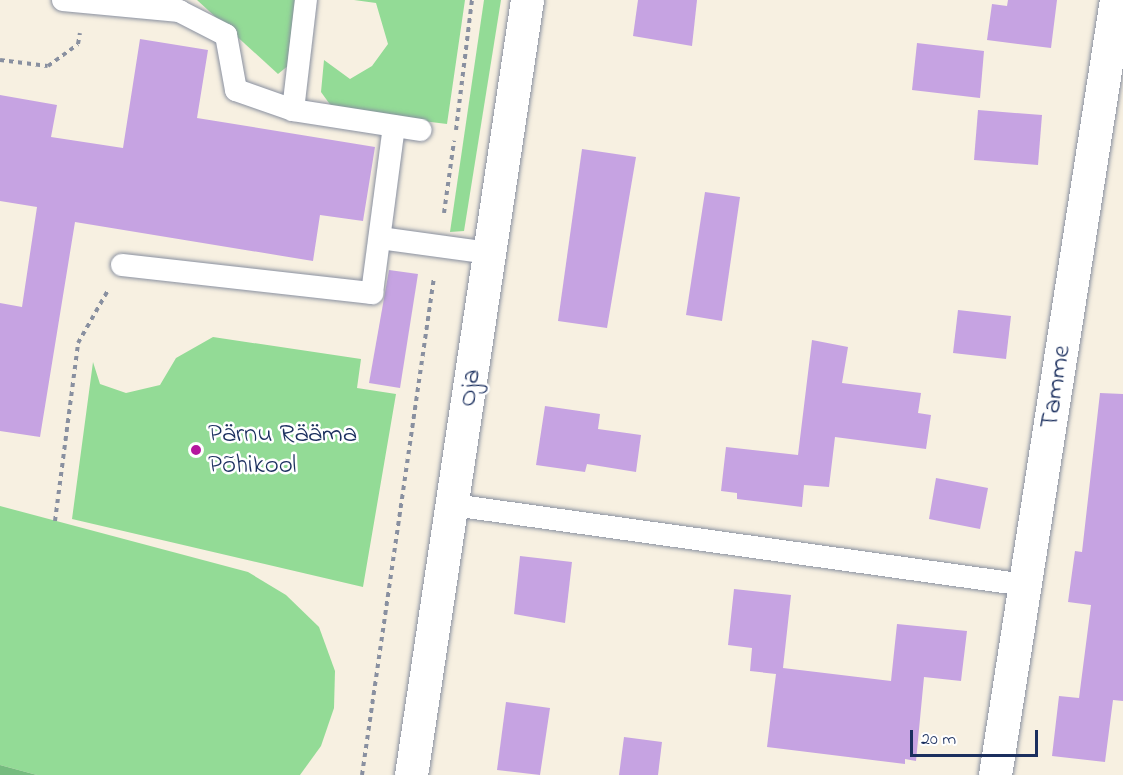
<!DOCTYPE html>
<html>
<head>
<meta charset="utf-8">
<style>
	body { margin:0 }
	#map { position:relative; width:1123px; height:775px; overflow:hidden; background:#f7f0e1; font-family:"Indie Flower",sans-serif }
	div>[style] { position:absolute }
	[style*='--x'] { left:calc(var(--x)*1px); top:calc(var(--y)*1px); width:calc(var(--w)*1px); rotate:calc(var(--a)*1deg) }
	.green>* { inset:0; background:#93db96 }
	.forest>* { inset:0; background:#76bb7f }
	.building>* { inset:0; background:#c6a3e2 }
	.path>* { height:4px; margin-top:-2px; transform-origin:0; background:repeating-linear-gradient(90deg,#8990a0 0 4.5px,transparent 0 9px) }
	.roads { filter:drop-shadow(0 0 2px #8990a0) drop-shadow(0 0 2px #8990a0) }
	.service>* { height:22px; margin:-11px; padding:0 11px; transform-origin:11px; border-radius:11px; background:#fff }
	.minor>* { height:33px; margin:-16.5px; padding:0 16.5px; transform-origin:16.5px; border-radius:16.5px; background:#fff }
	.tertiary>* { height:33px; margin:-16.5px; padding:0 16.5px; transform-origin:16.5px; border-radius:16.5px; background:#fff }
	.dots>* { width:16px; height:16px; translate:-50% -50%; box-sizing:border-box; border:3px solid #fff; border-radius:50% }
	span { translate:-50% -50%; white-space:nowrap; text-align:center; line-height:1.15; -webkit-text-stroke:5px #fff; paint-order:stroke }
	.street-label { font-size:27px; color:#1b2f5e }
	.poi-label { font-size:27px; color:#1b2f5e }
	.left { translate:0 -50%; text-align:left }
	.scale { position:absolute; left:910px; top:730px; width:128px; height:27px; box-sizing:border-box; border:3px solid #1b2f5e; border-top:0; padding-left:8px; font-size:18px; line-height:21px; white-space:nowrap; color:#1b2f5e; -webkit-text-stroke:4px #fff; paint-order:stroke }
</style>
</head>
<body>
<div id="map">
	<div class="green">
		<div style="clip-path:polygon(197px 0,299px 0,289px 65px,278px 74px)"></div>
		<div style="clip-path:polygon(354px 0,465px 0,447px 124px,334px 110px,321px 92px,324px 60px,350px 79px,372px 66px,388px 44px,376px 3px)"></div>
		<div style="clip-path:polygon(484px 0,501px 0,464px 231px,450px 232px)"></div>
		<div style="clip-path:polygon(213px 337px,361px 359px,357px 388px,396px 394px,363px 587px,72px 519px,93px 362px,100px 384px,126px 393px,160px 385px,176px 358px)"></div>
		<div style="clip-path:polygon(0 506px,248px 572px,286px 595px,319px 627px,335px 671px,334px 708px,321px 746px,300px 775px,37px 775px,0 765px)"></div>
	</div>
	<div class="forest">
		<div style="clip-path:polygon(0 765px,37px 775px,0 775px)"></div>
	</div>
	<div class="building">
		<div style="clip-path:polygon(638px 0,697px 0,692px 46px,633px 36px)"></div>
		<div style="clip-path:polygon(1008px 0,1057px 0,1051px 48px,987px 40px,992px 4px,1007px 6px)"></div>
		<div style="clip-path:polygon(140px 39px,208px 50px,197px 118px,375px 147px,363px 221px,320px 215px,313px 261px,75px 222px,40px 437px,0 431px,0 303px,22px 307px,37px 207px,0 201px,0 95px,57px 105px,51px 137px,123px 148px)"></div>
		<div style="clip-path:polygon(917px 43px,984px 51px,980px 98px,912px 90px)"></div>
		<div style="clip-path:polygon(978px 110px,1042px 115px,1038px 165px,974px 160px)"></div>
		<div style="clip-path:polygon(582px 149px,636px 157px,607px 328px,558px 321px)"></div>
		<div style="clip-path:polygon(705px 192px,740px 197px,722px 321px,686px 315px)"></div>
		<div style="clip-path:polygon(389px 270px,418px 274px,400px 388px,369px 383px)"></div>
		<div style="clip-path:polygon(958px 310px,1011px 316px,1006px 359px,953px 353px)"></div>
		<div style="clip-path:polygon(812px 340px,848px 347px,842px 383px,921px 393px,918px 413px,931px 415px,926px 449px,835px 437px,829px 487px,804px 485px,802px 507px,737px 499px,737px 493px,721px 491px,726px 447px,798px 455px)"></div>
		<div style="clip-path:polygon(1100px 393px,1123px 394px,1123px 701px,1113px 700px,1105px 762px,1052px 756px,1059px 696px,1079px 698px,1091px 605px,1068px 602px,1075px 551px,1082px 552px)"></div>
		<div style="clip-path:polygon(545px 406px,600px 414px,598px 429px,641px 435px,636px 472px,587px 464px,585px 472px,536px 465px)"></div>
		<div style="clip-path:polygon(936px 478px,988px 488px,980px 529px,929px 519px)"></div>
		<div style="clip-path:polygon(520px 556px,572px 562px,565px 623px,514px 614px)"></div>
		<div style="clip-path:polygon(734px 589px,791px 595px,783px 668px,891px 681px,897px 624px,967px 631px,961px 681px,924px 677px,916px 761px,905px 759px,905px 764px,767px 747px,776px 674px,750px 671px,752px 648px,728px 645px)"></div>
		<div style="clip-path:polygon(506px 702px,550px 708px,540px 775px,497px 770px)"></div>
		<div style="clip-path:polygon(624px 737px,662px 742px,658px 775px,619px 775px)"></div>
	</div>
	<div class="path">
		<div style="--x:0;--y:60;--w:48;--a:7.1"></div>
		<div style="--x:48;--y:66;--w:37;--a:-36"></div>
		<div style="--x:78;--y:44;--w:11;--a:-80"></div>
		<div style="--x:456;--y:130;--w:131;--a:-83"></div>
		<div style="--x:444;--y:213;--w:73;--a:-82.1"></div>
		<div style="--x:55;--y:521;--w:179;--a:-82.6"></div>
		<div style="--x:78;--y:343;--w:59;--a:-60.4"></div>
		<div style="--x:362;--y:775;--w:503;--a:-81.77"></div>
	</div>
	<div class="roads">
		<div class="service">
			<div style="--x:63;--y:0;--w:117;--a:5.4"></div>
			<div style="--x:179;--y:11;--w:53;--a:27.1"></div>
			<div style="--x:226;--y:35;--w:56;--a:79.7"></div>
			<div style="--x:236;--y:90;--w:60;--a:19.3"></div>
			<div style="--x:293;--y:110;--w:129;--a:8.9"></div>
			<div style="--x:293;--y:110;--w:111;--a:-83.3"></div>
			<div style="--x:380;--y:238;--w:111;--a:7.8"></div>
			<div style="--x:122;--y:265;--w:252;--a:6.4"></div>
			<div style="--x:372;--y:293;--w:168;--a:-82.5"></div>
			<div style="--x:453;--y:505;--w:578;--a:7.96"></div>
		</div>
		<div class="minor">
			<div style="--x:995;--y:775;--w:784;--a:-81.13"></div>
		</div>
		<div class="tertiary">
			<div style="--x:411;--y:775;--w:784;--a:-81.49"></div>
		</div>
	</div>
	<div class="dots">
		<div style="left:196px;top:450px;background:#b5179e"></div>
	</div>
	<div class="street-label">
		<span style="left:1056px;top:387px;rotate:-81deg">Tamme</span>
		<span style="left:470px;top:388px;rotate:-82deg">Oja</span>
	</div>
	<div class="poi-label">
		<span class="left" style="left:208px;top:450px">Pärnu Rääma<br>Põhikool</span>
	</div>
	<div class="scale">20 m</div>
</div>
</body>
</html>
